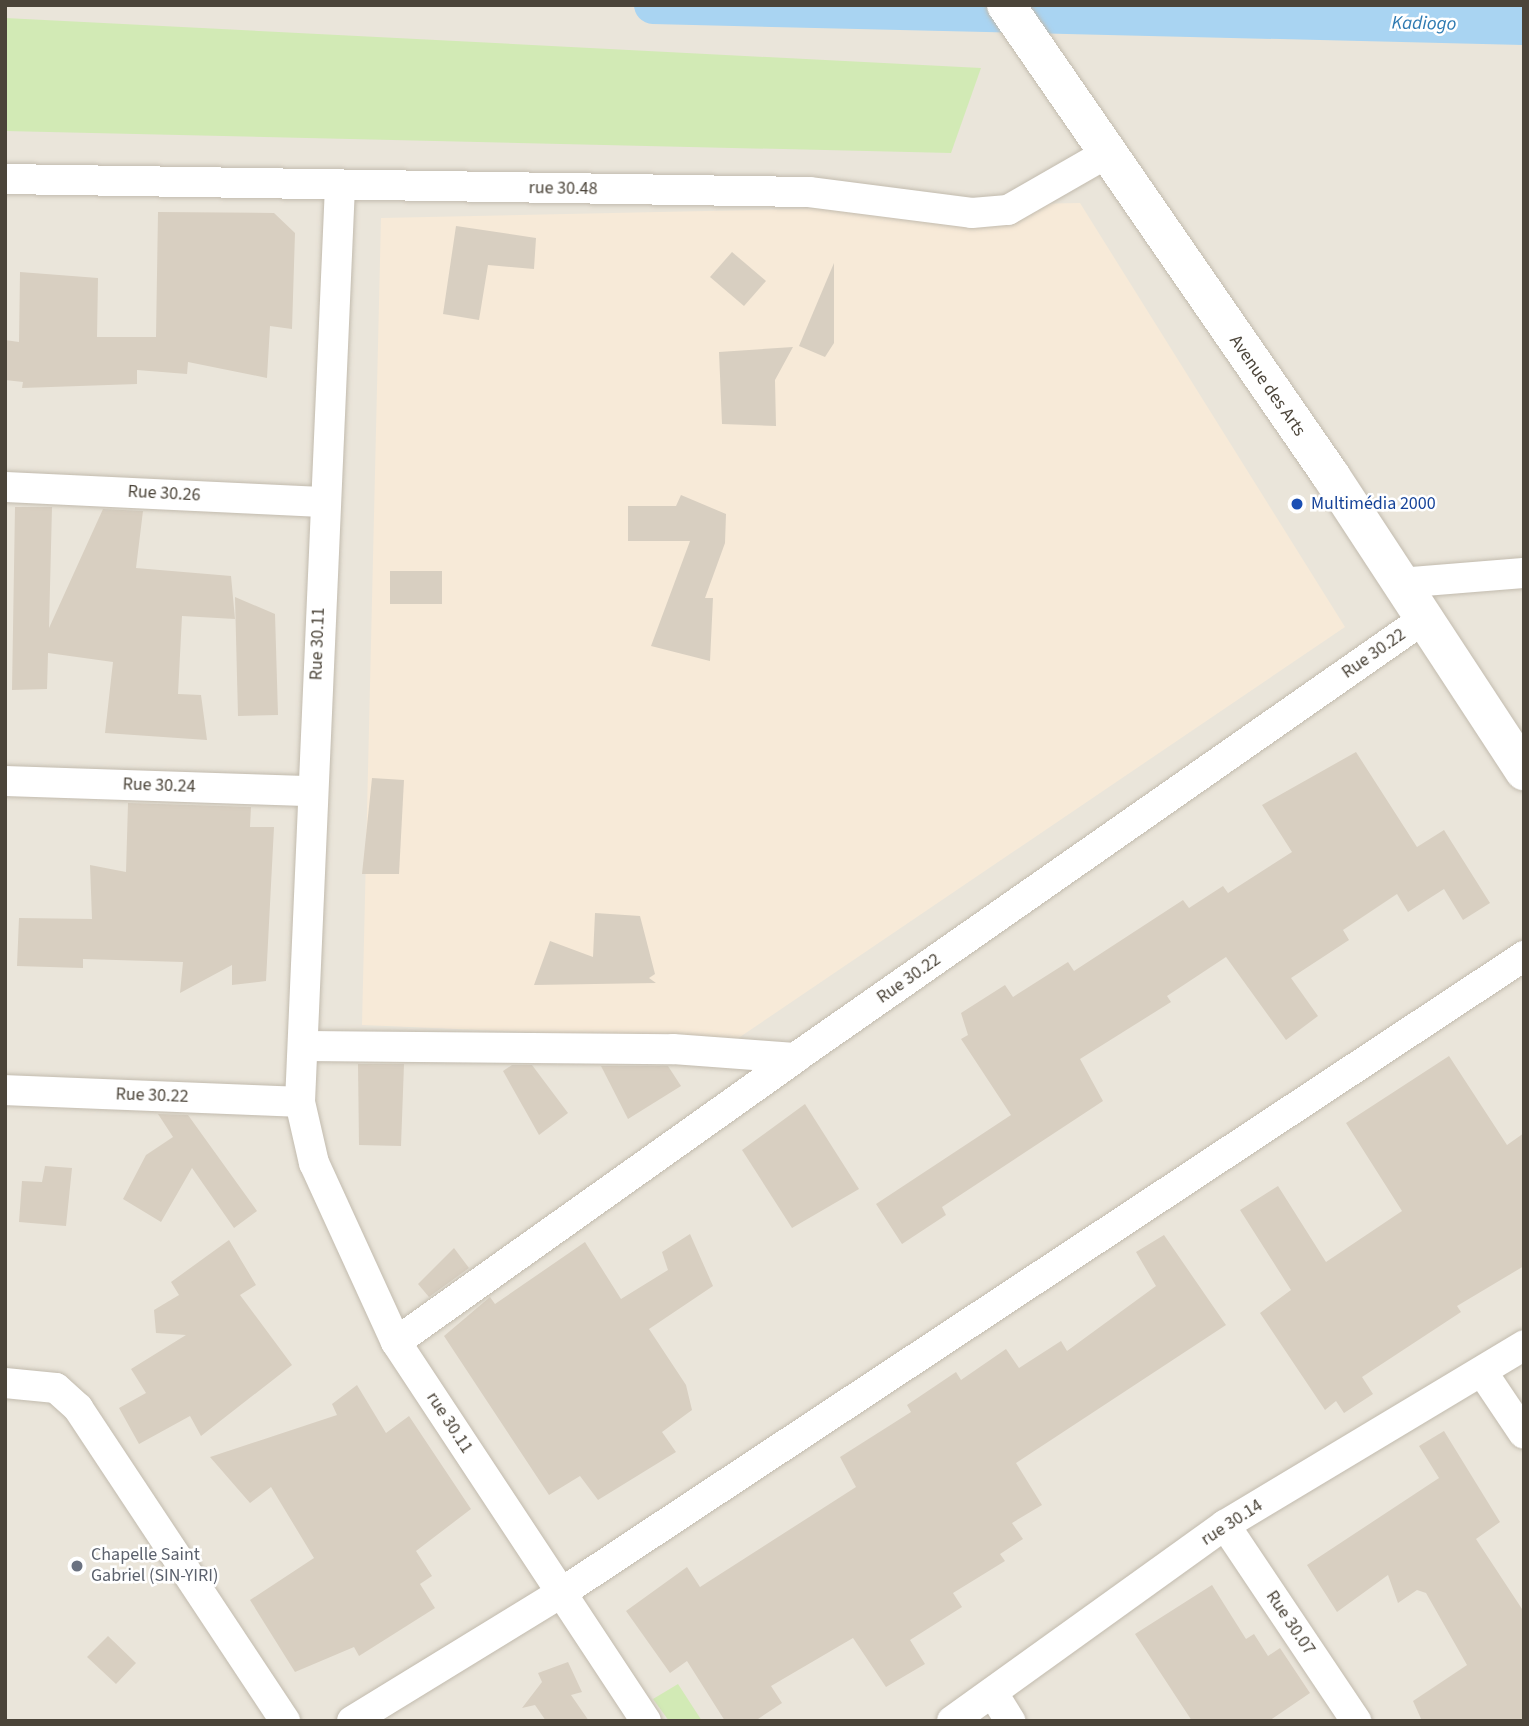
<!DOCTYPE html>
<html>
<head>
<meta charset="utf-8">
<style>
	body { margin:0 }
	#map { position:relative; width:1529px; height:1726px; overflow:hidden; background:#f6f3ec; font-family:"Source Sans 3",sans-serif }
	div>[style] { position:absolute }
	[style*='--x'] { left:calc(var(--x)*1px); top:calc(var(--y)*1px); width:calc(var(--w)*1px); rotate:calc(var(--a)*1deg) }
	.residential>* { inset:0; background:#eae5da }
	.commercial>* { inset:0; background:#f7ead8 }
	.green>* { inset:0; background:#d2eab5 }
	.canal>* { height:38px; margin:-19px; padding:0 19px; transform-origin:19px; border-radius:19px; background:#a9d4f2 }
	.building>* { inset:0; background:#d8cfc1 }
	.roads { filter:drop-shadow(0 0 2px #c2bbae) drop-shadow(0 0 2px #c2bbae) }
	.minor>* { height:30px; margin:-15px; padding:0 15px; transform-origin:15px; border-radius:15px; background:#fff }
	.tertiary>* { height:38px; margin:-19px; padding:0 19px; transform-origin:19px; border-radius:19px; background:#fff }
	.dots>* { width:19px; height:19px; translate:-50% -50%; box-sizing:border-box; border:4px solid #fff; border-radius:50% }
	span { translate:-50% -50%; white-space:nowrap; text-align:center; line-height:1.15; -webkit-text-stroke:5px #fff; paint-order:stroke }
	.street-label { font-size:18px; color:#4b4439 }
	.transit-label { font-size:18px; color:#164399 }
	.left { translate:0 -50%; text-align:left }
	.worship-label { font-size:18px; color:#5b616d }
	.water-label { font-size:19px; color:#2e7ab2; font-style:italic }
	.frame { position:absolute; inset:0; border:7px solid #4b4439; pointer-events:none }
</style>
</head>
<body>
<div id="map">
	<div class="residential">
		<div style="clip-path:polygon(5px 5px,1524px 5px,1524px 1721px,5px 1721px)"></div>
	</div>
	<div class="commercial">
		<div style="clip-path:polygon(1080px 203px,1345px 627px,734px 1041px,362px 1025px,381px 218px)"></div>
	</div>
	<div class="green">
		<div style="clip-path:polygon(5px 18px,981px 68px,951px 153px,5px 131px)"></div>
		<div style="clip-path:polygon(678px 1684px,702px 1721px,669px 1721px,653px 1699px)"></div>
	</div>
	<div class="canal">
		<div style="--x:653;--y:5;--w:871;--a:1.38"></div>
	</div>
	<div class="building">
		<div style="clip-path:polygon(158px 212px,274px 213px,295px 233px,292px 329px,270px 326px,267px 378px,188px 362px,187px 374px,137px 370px,137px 384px,22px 388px,23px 382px,5px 380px,5px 340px,19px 342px,20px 272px,98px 278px,97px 337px,156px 337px)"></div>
		<div style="clip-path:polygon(456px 226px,536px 238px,534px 269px,488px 265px,479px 320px,443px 314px)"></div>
		<div style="clip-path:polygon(732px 252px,766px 281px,744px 306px,710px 277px)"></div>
		<div style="clip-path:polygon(834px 263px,834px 343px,825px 357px,799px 346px)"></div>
		<div style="clip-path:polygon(793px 347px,775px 380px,776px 426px,722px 424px,719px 352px)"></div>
		<div style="clip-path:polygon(681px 495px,726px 514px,725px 543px,705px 598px,713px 598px,710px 661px,651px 646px,690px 541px,628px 541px,628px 506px,676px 506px)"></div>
		<div style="clip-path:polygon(15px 507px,52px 507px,49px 628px,103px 509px,143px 511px,136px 568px,231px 576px,235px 619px,182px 616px,178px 694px,201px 695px,207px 740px,105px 733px,113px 662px,48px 653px,47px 689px,12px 690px)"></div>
		<div style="clip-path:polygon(390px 571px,442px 571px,442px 604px,390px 604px)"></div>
		<div style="clip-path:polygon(235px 597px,275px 614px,278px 715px,238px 716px)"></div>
		<div style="clip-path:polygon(1356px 752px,1417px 847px,1444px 830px,1490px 903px,1463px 920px,1444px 889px,1408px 912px,1397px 894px,1343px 930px,1349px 940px,1291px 978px,1318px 1016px,1286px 1040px,1226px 957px,1167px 996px,1171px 1002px,1080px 1059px,1103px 1101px,942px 1207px,946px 1215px,902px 1244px,876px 1204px,1011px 1115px,961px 1039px,968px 1035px,961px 1013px,1005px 985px,1013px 997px,1068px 962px,1074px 971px,1183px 900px,1189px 908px,1223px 886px,1228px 893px,1292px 852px,1262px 805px)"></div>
		<div style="clip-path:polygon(372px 778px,404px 780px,399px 874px,362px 874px)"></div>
		<div style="clip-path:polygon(128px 803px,251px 807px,250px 827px,274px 827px,266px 981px,232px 985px,232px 965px,180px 993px,183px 962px,83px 959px,83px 968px,17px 966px,19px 918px,92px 919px,90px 865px,126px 872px)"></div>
		<div style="clip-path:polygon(595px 913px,640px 916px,655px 974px,649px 978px,656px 983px,534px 985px,550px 941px,593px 957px)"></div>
		<div style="clip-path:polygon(1449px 1056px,1507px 1145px,1524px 1133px,1524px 1266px,1457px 1306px,1461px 1312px,1362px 1377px,1373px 1394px,1344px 1413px,1336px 1401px,1325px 1410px,1260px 1313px,1291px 1290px,1240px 1210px,1278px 1186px,1326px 1262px,1402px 1211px,1346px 1123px)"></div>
		<div style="clip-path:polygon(358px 1064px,404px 1064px,401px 1146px,359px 1145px)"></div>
		<div style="clip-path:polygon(512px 1065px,532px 1065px,568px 1113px,539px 1135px,503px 1071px)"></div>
		<div style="clip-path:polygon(601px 1066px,668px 1066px,681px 1086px,628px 1119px)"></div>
		<div style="clip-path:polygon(805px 1104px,859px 1189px,792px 1228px,742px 1150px)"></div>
		<div style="clip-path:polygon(158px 1114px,188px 1115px,257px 1211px,234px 1228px,192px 1168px,161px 1222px,123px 1199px,146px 1155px,173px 1137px)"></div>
		<div style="clip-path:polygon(45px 1166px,72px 1168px,66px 1226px,19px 1222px,22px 1181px,42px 1182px)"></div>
		<div style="clip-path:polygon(690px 1234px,713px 1286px,649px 1329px,686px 1385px,692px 1410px,662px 1432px,676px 1452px,598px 1500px,580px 1476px,549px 1495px,444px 1336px,490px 1297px,495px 1304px,585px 1242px,621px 1299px,668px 1270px,662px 1252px)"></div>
		<div style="clip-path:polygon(1164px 1235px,1226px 1325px,1016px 1463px,1042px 1505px,1012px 1523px,1023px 1539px,1000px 1554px,1005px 1561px,953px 1593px,962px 1607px,910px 1640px,925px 1664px,886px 1687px,853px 1638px,771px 1686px,782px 1703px,755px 1721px,725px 1721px,687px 1661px,670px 1673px,626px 1611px,687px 1567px,700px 1587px,856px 1487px,840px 1457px,911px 1412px,907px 1405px,956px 1372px,961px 1380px,1006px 1349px,1019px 1368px,1061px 1341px,1067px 1351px,1156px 1286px,1136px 1252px)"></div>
		<div style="clip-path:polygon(229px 1240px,256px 1285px,240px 1295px,292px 1365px,201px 1436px,190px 1416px,139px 1444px,119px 1408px,146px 1393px,131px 1369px,186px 1335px,156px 1333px,154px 1310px,179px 1295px,171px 1282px)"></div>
		<div style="clip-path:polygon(454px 1248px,469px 1268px,429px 1297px,418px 1284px)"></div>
		<div style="clip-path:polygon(357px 1385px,386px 1433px,409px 1416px,471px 1509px,416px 1551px,432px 1576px,420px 1584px,435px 1608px,359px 1656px,354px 1647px,295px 1672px,250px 1600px,314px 1558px,271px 1487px,250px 1503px,210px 1457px,337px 1415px,332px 1404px)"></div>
		<div style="clip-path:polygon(1444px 1431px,1500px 1522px,1476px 1539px,1524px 1612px,1524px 1721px,1422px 1721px,1413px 1701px,1467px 1665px,1426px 1593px,1417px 1590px,1398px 1603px,1388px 1575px,1337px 1612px,1307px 1565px,1439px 1478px,1419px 1446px)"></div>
		<div style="clip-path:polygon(1212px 1585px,1246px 1639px,1254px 1634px,1268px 1656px,1280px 1648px,1310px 1693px,1269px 1721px,1192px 1721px,1135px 1634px)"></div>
		<div style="clip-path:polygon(108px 1636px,136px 1663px,116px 1684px,87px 1657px)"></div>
		<div style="clip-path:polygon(568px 1662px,582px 1692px,571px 1695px,589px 1721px,546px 1721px,535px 1705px,522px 1708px,542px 1682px,538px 1673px)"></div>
	</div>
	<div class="roads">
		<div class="minor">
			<div style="--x:5;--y:179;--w:804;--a:0.93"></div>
			<div style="--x:809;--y:192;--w:164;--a:7.3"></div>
			<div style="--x:972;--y:213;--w:36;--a:-5"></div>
			<div style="--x:1008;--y:210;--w:111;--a:-29.8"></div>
			<div style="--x:340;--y:186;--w:917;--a:92.5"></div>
			<div style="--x:300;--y:1102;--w:63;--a:77.1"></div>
			<div style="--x:314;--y:1163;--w:197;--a:65.4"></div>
			<div style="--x:396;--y:1342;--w:454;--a:56.6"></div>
			<div style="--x:5;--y:487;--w:318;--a:2.7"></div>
			<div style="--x:1399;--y:583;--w:125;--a:-4.6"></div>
			<div style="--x:5;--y:781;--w:308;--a:1.9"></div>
			<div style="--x:305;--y:1046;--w:368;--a:0.5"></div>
			<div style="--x:673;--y:1049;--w:122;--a:4.2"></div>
			<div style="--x:795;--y:1058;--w:768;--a:-34.93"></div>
			<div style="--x:5;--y:1090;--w:295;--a:2.3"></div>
			<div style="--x:396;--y:1342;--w:490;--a:-35.4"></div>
			<div style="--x:1483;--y:1373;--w:73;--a:56.1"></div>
			<div style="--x:5;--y:1383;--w:51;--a:5.6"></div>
			<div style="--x:56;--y:1388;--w:30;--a:42"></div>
			<div style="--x:78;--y:1408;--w:375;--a:56.5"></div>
			<div style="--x:1225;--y:1525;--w:236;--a:56.2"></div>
			<div style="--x:994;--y:1695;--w:31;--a:58"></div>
			<div style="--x:352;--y:1721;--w:245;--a:-31.5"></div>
			<div style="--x:561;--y:1593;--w:1155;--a:-33.48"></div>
			<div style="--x:952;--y:1721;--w:336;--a:-35.7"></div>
			<div style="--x:1225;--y:1525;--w:349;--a:-31"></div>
		</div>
		<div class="tertiary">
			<div style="--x:1006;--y:5;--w:572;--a:55.39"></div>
			<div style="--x:1331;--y:476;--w:353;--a:56.8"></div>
		</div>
	</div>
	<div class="dots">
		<div style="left:1297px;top:504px;background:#1a4fb4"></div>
		<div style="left:77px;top:1566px;background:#6b7280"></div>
	</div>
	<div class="street-label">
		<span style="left:563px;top:189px;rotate:1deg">rue 30.48</span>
		<span style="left:1267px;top:386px;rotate:55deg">Avenue des Arts</span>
		<span style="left:164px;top:494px;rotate:3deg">Rue 30.26</span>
		<span style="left:318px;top:644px;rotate:-88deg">Rue 30.11</span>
		<span style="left:1374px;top:654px;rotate:-35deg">Rue 30.22</span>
		<span style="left:159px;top:786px;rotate:2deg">Rue 30.24</span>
		<span style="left:909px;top:979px;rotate:-35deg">Rue 30.22</span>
		<span style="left:152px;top:1096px;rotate:2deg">Rue 30.22</span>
		<span style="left:449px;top:1423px;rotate:57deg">rue 30.11</span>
		<span style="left:1232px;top:1523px;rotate:-33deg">rue 30.14</span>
		<span style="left:1290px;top:1623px;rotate:56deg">Rue 30.07</span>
	</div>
	<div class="transit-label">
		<span class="left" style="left:1311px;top:504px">Multimédia 2000</span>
	</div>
	<div class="worship-label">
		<span class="left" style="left:91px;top:1566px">Chapelle Saint<br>Gabriel (SIN-YIRI)</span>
	</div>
	<div class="water-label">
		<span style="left:1424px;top:24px;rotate:1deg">Kadiogo</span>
	</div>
	<div class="frame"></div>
</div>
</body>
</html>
